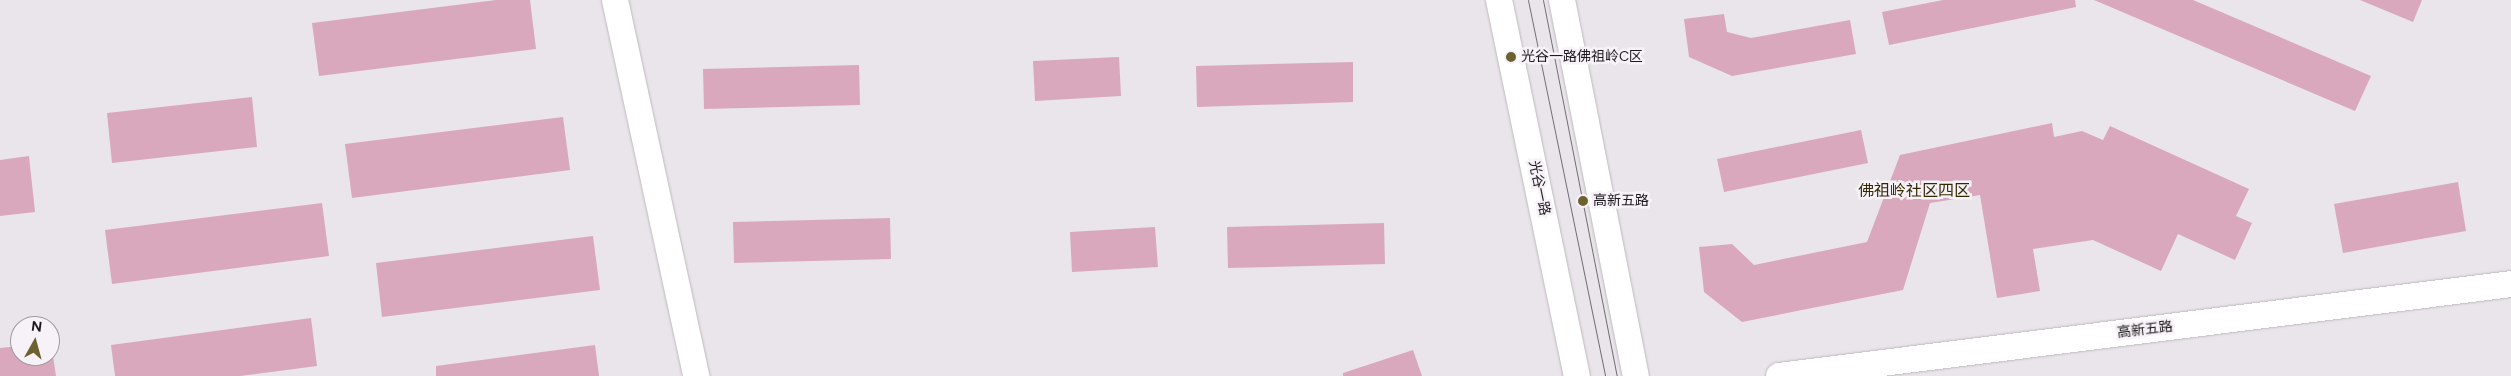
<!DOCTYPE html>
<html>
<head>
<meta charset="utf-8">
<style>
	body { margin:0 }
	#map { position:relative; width:2511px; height:376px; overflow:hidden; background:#e9e5ea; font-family:Figtree,"Noto Sans SC",sans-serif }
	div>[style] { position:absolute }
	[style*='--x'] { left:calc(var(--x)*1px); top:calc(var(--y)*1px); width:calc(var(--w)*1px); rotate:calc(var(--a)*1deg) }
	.building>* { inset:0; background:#d9a8bd }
	.roads { filter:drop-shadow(0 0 1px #beb9be) drop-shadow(0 0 1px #beb9be) }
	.secondary>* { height:26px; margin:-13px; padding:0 13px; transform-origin:13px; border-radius:13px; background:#fff }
	.tram>* { height:1px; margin:-0.5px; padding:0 0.5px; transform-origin:0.5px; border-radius:0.5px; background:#716e72 }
	.dots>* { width:14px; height:14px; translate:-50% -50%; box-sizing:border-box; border:2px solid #f7f2f7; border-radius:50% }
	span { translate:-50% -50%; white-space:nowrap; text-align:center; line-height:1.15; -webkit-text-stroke:5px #f7f2f7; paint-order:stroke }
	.poi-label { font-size:14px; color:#1b191b }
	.left { translate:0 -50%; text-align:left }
	.street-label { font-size:14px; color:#1b191b }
	.quarter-label { font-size:16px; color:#322a00 }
	.north { position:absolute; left:10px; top:316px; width:50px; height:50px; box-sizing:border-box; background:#f7f2f7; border:1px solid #9f9b9f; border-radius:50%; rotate:7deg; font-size:14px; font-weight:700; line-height:20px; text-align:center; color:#1b191b }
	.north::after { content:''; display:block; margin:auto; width:18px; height:22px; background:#6c622f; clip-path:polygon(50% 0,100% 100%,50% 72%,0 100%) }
</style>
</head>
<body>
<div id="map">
	<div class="building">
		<div style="clip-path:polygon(496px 0,530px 0,536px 49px,319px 76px,312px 23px)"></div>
		<div style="clip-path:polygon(1943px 0,2075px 0,2076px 7px,1889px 45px,1882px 12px)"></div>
		<div style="clip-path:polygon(2094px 0,2193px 0,2371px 76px,2355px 111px)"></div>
		<div style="clip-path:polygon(2360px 0,2422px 0,2413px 22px)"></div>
		<div style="clip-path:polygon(1724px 14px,1727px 32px,1751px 38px,1850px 20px,1856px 54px,1732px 76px,1689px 57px,1684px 19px)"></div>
		<div style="clip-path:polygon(1119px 57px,1121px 96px,1035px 101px,1033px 61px)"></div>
		<div style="clip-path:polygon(1353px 62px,1353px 102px,1197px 107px,1196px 66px)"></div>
		<div style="clip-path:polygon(859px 65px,860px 105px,704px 109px,703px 69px)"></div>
		<div style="clip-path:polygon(252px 97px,257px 147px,112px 163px,107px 113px)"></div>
		<div style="clip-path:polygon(563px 117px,570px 170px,352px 198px,345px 144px)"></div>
		<div style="clip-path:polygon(2052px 123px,2054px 137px,2082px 131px,2103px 140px,2110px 126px,2249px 189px,2236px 216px,2252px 223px,2235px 260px,2178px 234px,2161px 271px,2093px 240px,2033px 249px,2040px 291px,1997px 298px,1980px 195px,1930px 203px,1903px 290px,1742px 322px,1704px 292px,1699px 247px,1732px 244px,1754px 265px,1867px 242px,1900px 155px)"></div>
		<div style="clip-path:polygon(1861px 130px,1868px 163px,1724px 192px,1717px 159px)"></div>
		<div style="clip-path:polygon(29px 156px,35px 212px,0 216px,0 160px)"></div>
		<div style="clip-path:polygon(2458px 182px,2466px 231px,2343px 253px,2334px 204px)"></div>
		<div style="clip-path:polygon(322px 203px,329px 256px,112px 284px,105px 230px)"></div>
		<div style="clip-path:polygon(890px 218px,891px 259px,734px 263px,733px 222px)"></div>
		<div style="clip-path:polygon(1384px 223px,1385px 264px,1228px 268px,1227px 227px)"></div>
		<div style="clip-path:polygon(1155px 227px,1158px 267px,1072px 272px,1070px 232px)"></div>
		<div style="clip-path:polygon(593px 236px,600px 290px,382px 317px,376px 263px)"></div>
		<div style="clip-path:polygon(311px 318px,317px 366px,240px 376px,115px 376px,111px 345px)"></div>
		<div style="clip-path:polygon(595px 345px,599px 376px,436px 376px,436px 366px)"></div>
		<div style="clip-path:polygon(20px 346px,20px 356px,53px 356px,56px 376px,0 376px,0 348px)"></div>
		<div style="clip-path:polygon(1413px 350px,1422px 376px,1343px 376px,1343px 373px)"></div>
	</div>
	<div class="roads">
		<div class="secondary">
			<div style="--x:615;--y:0;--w:385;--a:77.8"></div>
			<div style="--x:1499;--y:0;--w:384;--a:78.3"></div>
			<div style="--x:1562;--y:0;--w:383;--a:78.9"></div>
			<div style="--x:1779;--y:376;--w:738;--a:-7.16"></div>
		</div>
	</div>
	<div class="tram">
		<div style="--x:1528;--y:0;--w:384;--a:78.4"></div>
		<div style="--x:1543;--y:0;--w:383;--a:78.9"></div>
	</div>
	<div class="dots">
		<div style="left:1511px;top:57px;background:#6c622f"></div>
		<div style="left:1583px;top:201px;background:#6c622f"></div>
	</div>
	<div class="poi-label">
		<span class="left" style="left:1521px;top:57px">光谷一路佛祖岭C区</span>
		<span class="left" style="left:1593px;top:201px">高新五路</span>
	</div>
	<div class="street-label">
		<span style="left:1539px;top:188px;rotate:78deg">光谷一路</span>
		<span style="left:2145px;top:330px;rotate:-7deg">高新五路</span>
	</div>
	<div class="quarter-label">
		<span style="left:1914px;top:191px">佛祖岭社区四区</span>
	</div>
	<div class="north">N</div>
</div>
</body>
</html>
